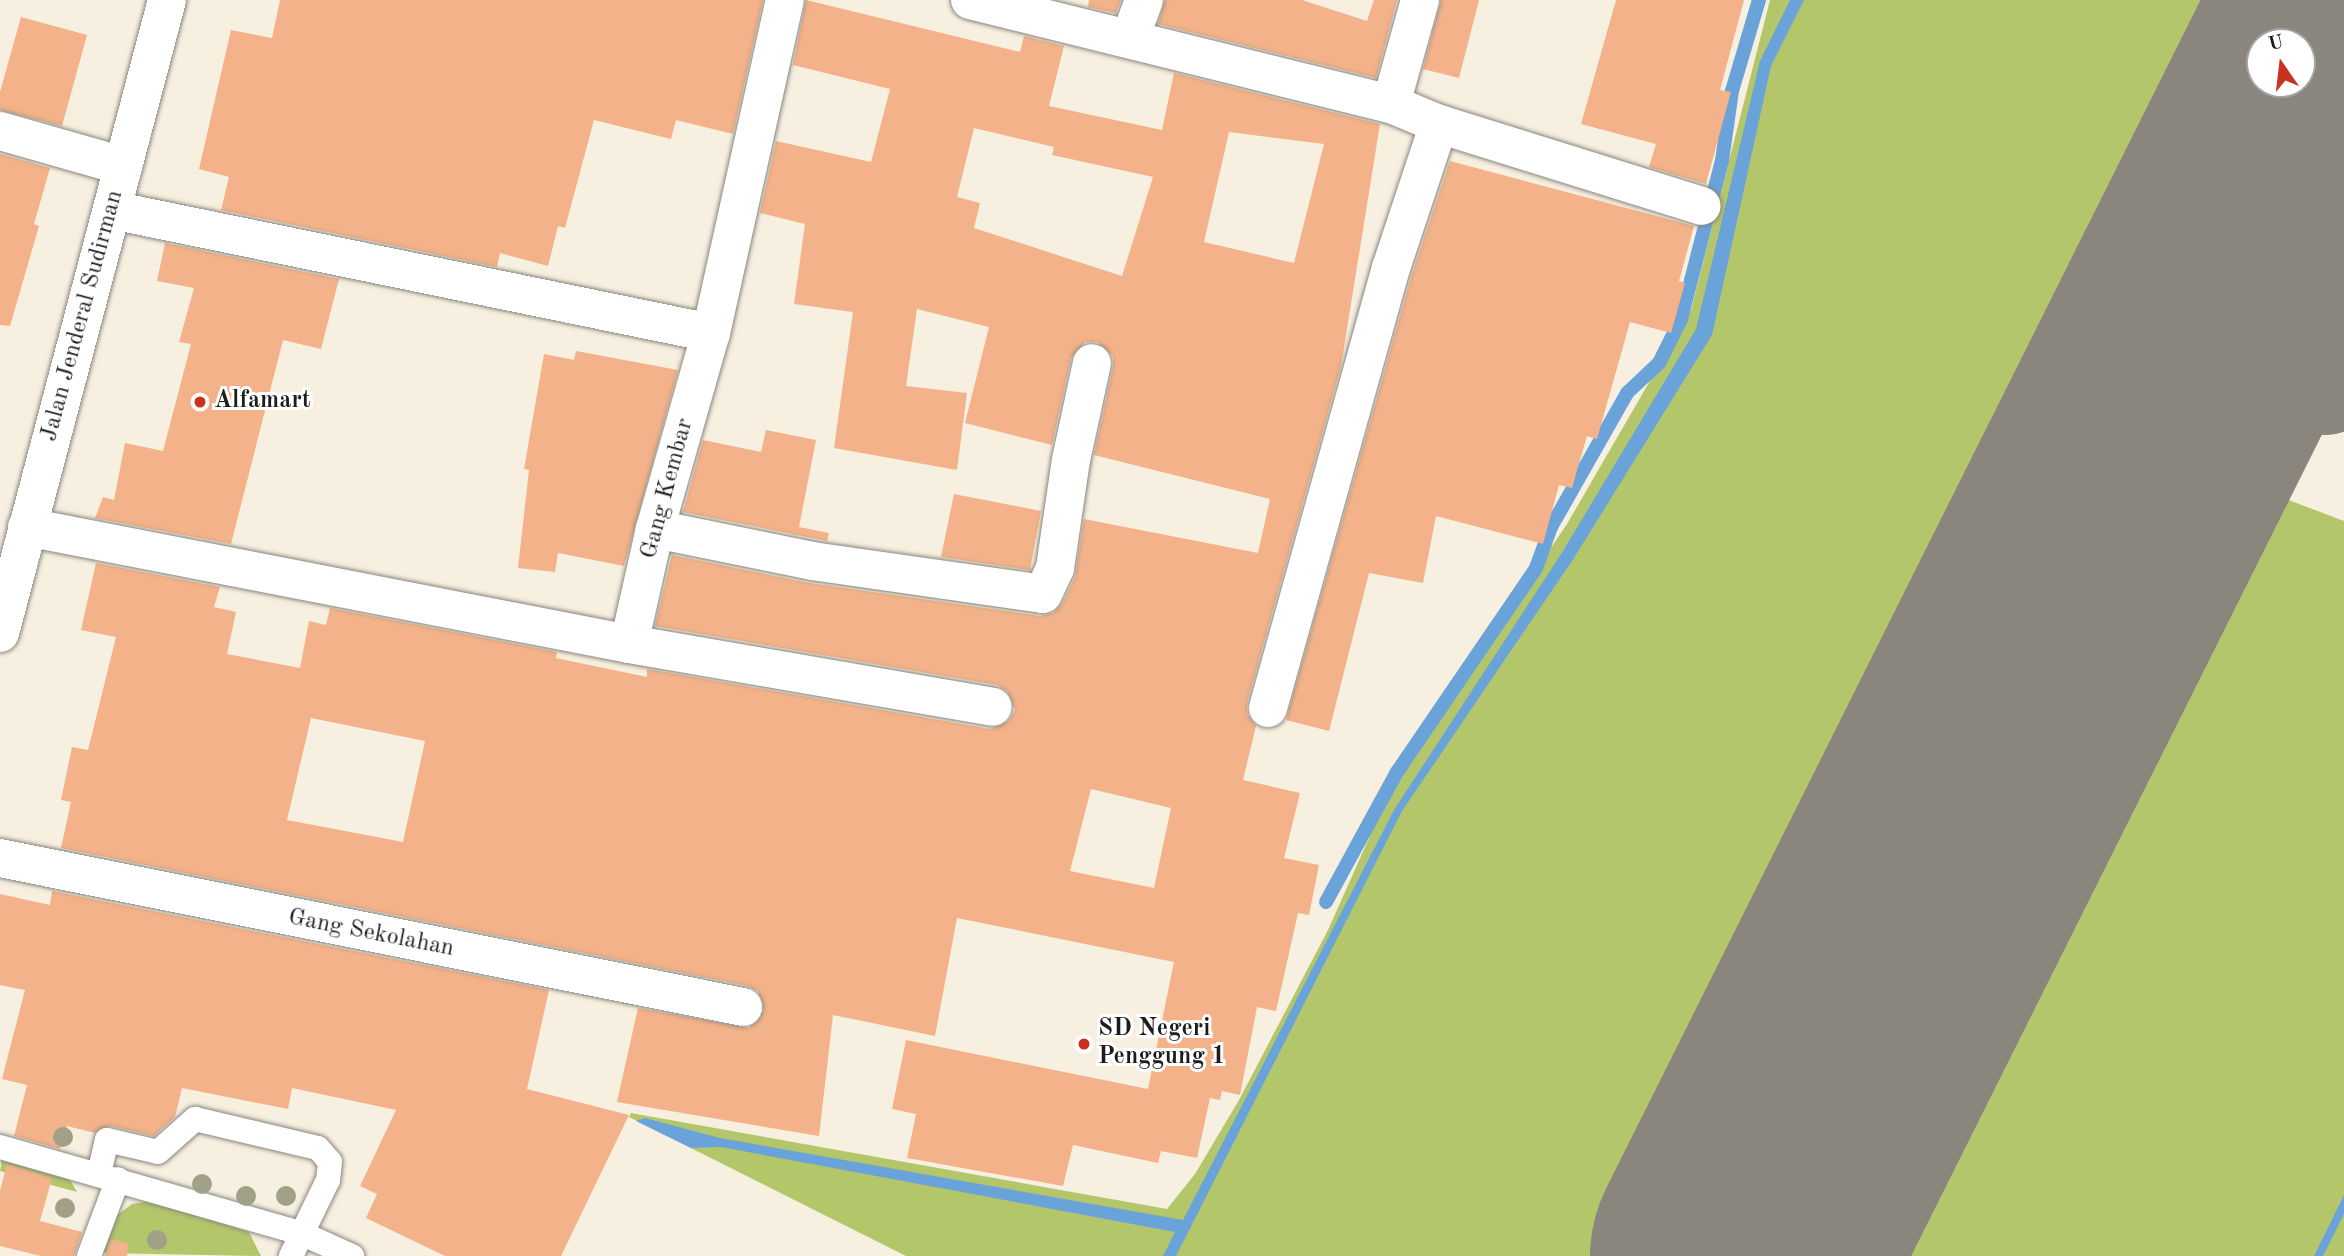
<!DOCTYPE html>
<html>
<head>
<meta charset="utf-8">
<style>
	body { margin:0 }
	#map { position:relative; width:2344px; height:1256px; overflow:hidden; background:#f7f0e1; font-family:"Old Standard TT",serif }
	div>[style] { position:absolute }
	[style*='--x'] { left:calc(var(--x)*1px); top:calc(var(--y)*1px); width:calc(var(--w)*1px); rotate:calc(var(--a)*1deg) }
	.green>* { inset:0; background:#b3c66a }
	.water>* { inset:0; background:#6aa3d9 }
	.stream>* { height:14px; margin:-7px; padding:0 7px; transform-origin:7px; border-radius:7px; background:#6aa3d9 }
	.taxiway>* { height:121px; margin:-60.5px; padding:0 60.5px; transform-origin:60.5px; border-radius:60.5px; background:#8a867e }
	.runway>* { height:303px; margin:-151.5px; padding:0 151.5px; transform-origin:151.5px; border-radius:151.5px; background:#8a867e }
	.building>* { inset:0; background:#f3b289 }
	.roads { filter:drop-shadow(0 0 2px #8a867e) drop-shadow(0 0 2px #8a867e) }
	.lane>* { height:24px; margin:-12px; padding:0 12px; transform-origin:12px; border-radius:12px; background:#fff }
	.street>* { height:38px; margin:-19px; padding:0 19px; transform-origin:19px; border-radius:19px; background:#fff }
	.highway>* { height:38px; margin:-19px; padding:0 19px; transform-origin:19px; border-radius:19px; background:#fff }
	.trees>* { width:20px; height:20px; margin:-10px; border-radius:50%; background:#a0a186 }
	.dots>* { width:19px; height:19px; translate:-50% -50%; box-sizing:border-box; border:4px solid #fff; border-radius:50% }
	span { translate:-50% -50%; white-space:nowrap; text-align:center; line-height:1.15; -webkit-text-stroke:6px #fff; paint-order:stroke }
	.street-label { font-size:24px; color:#1c1c1c }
	.poi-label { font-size:24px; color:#1c1c1c; font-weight:700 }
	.left { translate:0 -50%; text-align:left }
	.north { position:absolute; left:2246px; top:28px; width:70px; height:70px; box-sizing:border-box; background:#fff; border:2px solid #a4a4a4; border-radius:50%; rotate:346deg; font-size:19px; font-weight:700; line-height:28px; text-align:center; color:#1c1c1c }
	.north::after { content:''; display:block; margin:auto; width:24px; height:32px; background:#c8321e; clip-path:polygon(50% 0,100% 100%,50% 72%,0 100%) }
</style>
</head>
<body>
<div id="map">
	<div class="green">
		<div style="clip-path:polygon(1770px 0,2259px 0,1629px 1256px,906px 1256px,629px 1117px,631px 1113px,1167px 1209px,1195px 1174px,1239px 1100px,1328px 930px,1398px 773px,1567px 524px,1691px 310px)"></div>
		<div style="clip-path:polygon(2254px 487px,2344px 521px,2344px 1256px,1858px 1256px,2233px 507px,2243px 492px)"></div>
		<div style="clip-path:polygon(2px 1160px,69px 1178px,77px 1192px,0 1171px)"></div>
		<div style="clip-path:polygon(151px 1201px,249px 1232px,261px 1256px,102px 1253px,116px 1216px,132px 1204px)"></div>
	</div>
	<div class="water">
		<div style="clip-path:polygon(1790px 0,1804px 0,1771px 66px,1712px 335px,1574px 558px,1402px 811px,1176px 1256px,1163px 1256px,1175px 1232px,721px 1147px,691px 1148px,636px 1121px,645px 1118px,720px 1138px,1183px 1220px,1394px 810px,1563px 551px,1696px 329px,1760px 61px)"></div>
		<div style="clip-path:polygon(2344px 1195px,2344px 1214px,2323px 1256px,2314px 1256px)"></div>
	</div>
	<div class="stream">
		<div style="--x:1326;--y:902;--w:148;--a:-61.4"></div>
		<div style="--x:1397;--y:772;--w:247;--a:-55.7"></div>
		<div style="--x:1536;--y:568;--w:44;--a:-69.9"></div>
		<div style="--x:1551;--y:527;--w:154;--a:-60.4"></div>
		<div style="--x:1627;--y:393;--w:44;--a:-43.2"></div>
		<div style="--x:1659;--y:363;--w:49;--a:-63.4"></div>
		<div style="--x:1681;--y:319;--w:163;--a:-75.5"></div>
		<div style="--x:1722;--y:161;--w:71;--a:-81.9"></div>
		<div style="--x:1732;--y:91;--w:95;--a:-73.5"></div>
	</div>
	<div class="taxiway">
		<div style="--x:2116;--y:506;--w:108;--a:-60.6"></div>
		<div style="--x:2169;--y:412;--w:38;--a:-49"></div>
		<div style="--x:2194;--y:383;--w:41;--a:-22.8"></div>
		<div style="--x:2232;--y:367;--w:34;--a:-12"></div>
		<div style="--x:2265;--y:360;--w:31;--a:6"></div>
		<div style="--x:2296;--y:363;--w:30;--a:21"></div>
		<div style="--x:2324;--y:374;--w:63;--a:-136.9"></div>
		<div style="--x:2278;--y:331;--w:49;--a:-114"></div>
		<div style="--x:2258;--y:286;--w:20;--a:-96"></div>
		<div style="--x:2256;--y:266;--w:28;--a:-90"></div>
		<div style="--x:2256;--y:238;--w:116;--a:-66.1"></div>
	</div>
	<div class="runway">
		<div style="--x:1741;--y:1256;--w:1348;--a:-63.43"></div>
	</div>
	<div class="building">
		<div style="clip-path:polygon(280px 0,763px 0,733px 134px,676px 120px,671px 139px,594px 120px,565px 228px,558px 226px,548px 266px,500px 253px,497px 267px,221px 210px,229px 177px,199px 169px,231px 30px,272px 38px)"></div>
		<div style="clip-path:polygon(evenodd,806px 0,1020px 52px,1024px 36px,1064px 46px,1049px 106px,1162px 130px,1174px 73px,1380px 124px,1341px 366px,1247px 703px,1247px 714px,1256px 726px,1243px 780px,1300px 793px,1284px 858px,1319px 865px,1309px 915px,1298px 913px,1276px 1011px,1257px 1007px,1240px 1095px,1222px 1091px,1220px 1100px,1210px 1098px,1197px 1158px,1161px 1151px,1158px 1163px,1073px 1145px,1063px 1186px,907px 1158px,916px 1114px,892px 1109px,906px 1040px,1148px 1089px,1174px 962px,957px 918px,935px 1036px,833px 1015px,819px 1136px,617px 1102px,638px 1008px,749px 1028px,764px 1011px,758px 991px,748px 986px,61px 848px,71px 802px,61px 800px,72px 747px,88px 750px,116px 637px,81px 630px,96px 563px,220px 587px,214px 607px,236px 612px,227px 654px,300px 668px,309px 621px,326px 625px,330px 608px,557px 652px,556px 658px,647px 677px,647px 669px,990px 729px,1009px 721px,1015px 710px,1007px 691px,997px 685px,655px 626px,672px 555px,809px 583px,1040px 616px,1053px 613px,1062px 604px,1075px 577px,1084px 519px,1258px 553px,1270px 499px,1094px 455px,1113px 367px,1113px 356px,1097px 342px,1085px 342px,1071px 358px,1052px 445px,965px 423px,989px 327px,917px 309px,906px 386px,967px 393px,957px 470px,834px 448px,853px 312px,794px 304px,805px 224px,760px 213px,776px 141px,871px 162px,890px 89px,793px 65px,806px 0,974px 128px,1054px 147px,1052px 155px,1153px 177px,1122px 276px,974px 228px,980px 203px,957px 197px,974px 128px,806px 0,1229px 132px,1324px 144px,1294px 263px,1204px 242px,1229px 132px,806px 0,311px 718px,425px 741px,403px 842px,287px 820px,311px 718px,806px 0,1091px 789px,1171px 808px,1154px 888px,1070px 871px,1091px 789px)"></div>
		<div style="clip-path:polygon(1089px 0,1121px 0,1116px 13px,1088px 7px)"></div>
		<div style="clip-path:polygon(1165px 0,1302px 0,1367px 21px,1374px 0,1397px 0,1376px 78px,1158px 24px)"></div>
		<div style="clip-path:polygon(1441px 0,1479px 0,1459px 78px,1423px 69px)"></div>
		<div style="clip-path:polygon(1616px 0,1744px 0,1720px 90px,1731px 92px,1706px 184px,1649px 167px,1656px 144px,1581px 124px)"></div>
		<div style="clip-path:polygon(21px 17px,87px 35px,62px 126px,0 110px,0 92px)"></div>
		<div style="clip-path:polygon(0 154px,50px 168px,34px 224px,39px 226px,10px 326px,0 325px)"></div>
		<div style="clip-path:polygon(1450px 161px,1694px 226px,1679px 281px,1685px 283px,1671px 333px,1630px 322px,1597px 439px,1587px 436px,1572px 488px,1559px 485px,1543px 544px,1436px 516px,1423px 583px,1369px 573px,1329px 731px,1286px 720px,1412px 274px)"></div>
		<div style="clip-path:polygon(165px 243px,339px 279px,321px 349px,283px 340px,231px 544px,95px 518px,103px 497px,114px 500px,125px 443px,163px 451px,191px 344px,179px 342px,194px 288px,157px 281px)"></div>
		<div style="clip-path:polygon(576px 351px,678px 370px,624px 566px,558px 553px,555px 572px,518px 568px,529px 470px,524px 469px,544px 354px,574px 360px)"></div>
		<div style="clip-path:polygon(766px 430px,816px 440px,799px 527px,829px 533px,827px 541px,683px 512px,703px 440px,761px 452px)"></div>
		<div style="clip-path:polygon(954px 494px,1041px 511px,1030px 570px,941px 557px)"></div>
		<div style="clip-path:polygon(52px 891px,549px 990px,527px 1089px,629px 1115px,561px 1256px,445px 1256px,366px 1218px,377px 1194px,360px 1186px,396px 1110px,292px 1088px,288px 1109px,182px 1088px,175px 1117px,154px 1136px,110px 1126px,95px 1133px,67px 1126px,60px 1149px,14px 1136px,27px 1085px,2px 1079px,25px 990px,0 985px,0 894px,50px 905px)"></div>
		<div style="clip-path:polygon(7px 1164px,52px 1178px,40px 1221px,82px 1232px,74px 1256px,41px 1256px,0 1246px,0 1191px)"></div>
		<div style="clip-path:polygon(111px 1239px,129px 1244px,127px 1256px,105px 1256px)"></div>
	</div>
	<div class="roads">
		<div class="lane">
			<div style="--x:0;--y:1147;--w:315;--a:16"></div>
			<div style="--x:303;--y:1234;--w:54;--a:24.2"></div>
			<div style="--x:99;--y:1174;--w:35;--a:-77"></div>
			<div style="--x:107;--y:1140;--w:52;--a:13.2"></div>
			<div style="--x:158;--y:1152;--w:50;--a:-41.7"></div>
			<div style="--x:195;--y:1119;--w:126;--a:13.3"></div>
			<div style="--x:318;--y:1148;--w:18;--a:49"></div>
			<div style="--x:330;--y:1162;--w:18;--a:96"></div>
			<div style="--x:328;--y:1180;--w:85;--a:116"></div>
			<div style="--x:89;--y:1256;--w:82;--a:-69.4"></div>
		</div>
		<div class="street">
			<div style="--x:970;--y:0;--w:434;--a:13.9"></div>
			<div style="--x:1391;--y:104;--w:52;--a:22.6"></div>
			<div style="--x:1439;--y:124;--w:275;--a:17.3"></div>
			<div style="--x:1130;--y:38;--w:40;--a:-69.8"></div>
			<div style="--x:1391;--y:104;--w:108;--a:-74.4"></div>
			<div style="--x:0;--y:131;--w:128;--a:15.9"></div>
			<div style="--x:711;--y:333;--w:341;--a:-77.5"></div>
			<div style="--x:27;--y:527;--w:613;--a:11"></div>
			<div style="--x:629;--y:644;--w:118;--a:-77.3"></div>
			<div style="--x:655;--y:529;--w:204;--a:-74.1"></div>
			<div style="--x:711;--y:333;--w:611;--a:-168.4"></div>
			<div style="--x:655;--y:529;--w:160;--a:11.5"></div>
			<div style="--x:812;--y:561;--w:233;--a:8.1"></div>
			<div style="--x:1043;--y:594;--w:29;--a:-65"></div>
			<div style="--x:1055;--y:568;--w:109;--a:-81.6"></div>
			<div style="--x:1071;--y:460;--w:99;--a:-77.8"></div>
			<div style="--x:629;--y:644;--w:369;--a:9.8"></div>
			<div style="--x:1268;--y:708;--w:457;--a:-74.4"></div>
			<div style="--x:1391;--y:268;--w:152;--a:-71.6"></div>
			<div style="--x:0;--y:858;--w:758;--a:11.34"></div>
		</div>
		<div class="highway">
			<div style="--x:0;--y:633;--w:655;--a:-75.22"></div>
		</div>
	</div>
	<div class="trees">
		<div style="left:63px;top:1137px"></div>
		<div style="left:202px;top:1184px"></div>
		<div style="left:246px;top:1196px"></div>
		<div style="left:286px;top:1196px"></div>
		<div style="left:65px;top:1208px"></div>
		<div style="left:157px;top:1240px"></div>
	</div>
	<div class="dots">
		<div style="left:200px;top:402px;background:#c8321e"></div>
		<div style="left:1084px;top:1044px;background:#c8321e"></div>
	</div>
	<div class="street-label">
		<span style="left:83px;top:316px;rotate:-75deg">Jalan Jenderal Sudirman</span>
		<span style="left:668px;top:489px;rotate:-75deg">Gang Kembar</span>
		<span style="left:371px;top:934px;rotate:11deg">Gang Sekolahan</span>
	</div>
	<div class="poi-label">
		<span class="left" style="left:214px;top:402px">Alfamart</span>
		<span class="left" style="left:1098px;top:1044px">SD Negeri<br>Penggung 1</span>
	</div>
	<div class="north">U</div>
</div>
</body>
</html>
